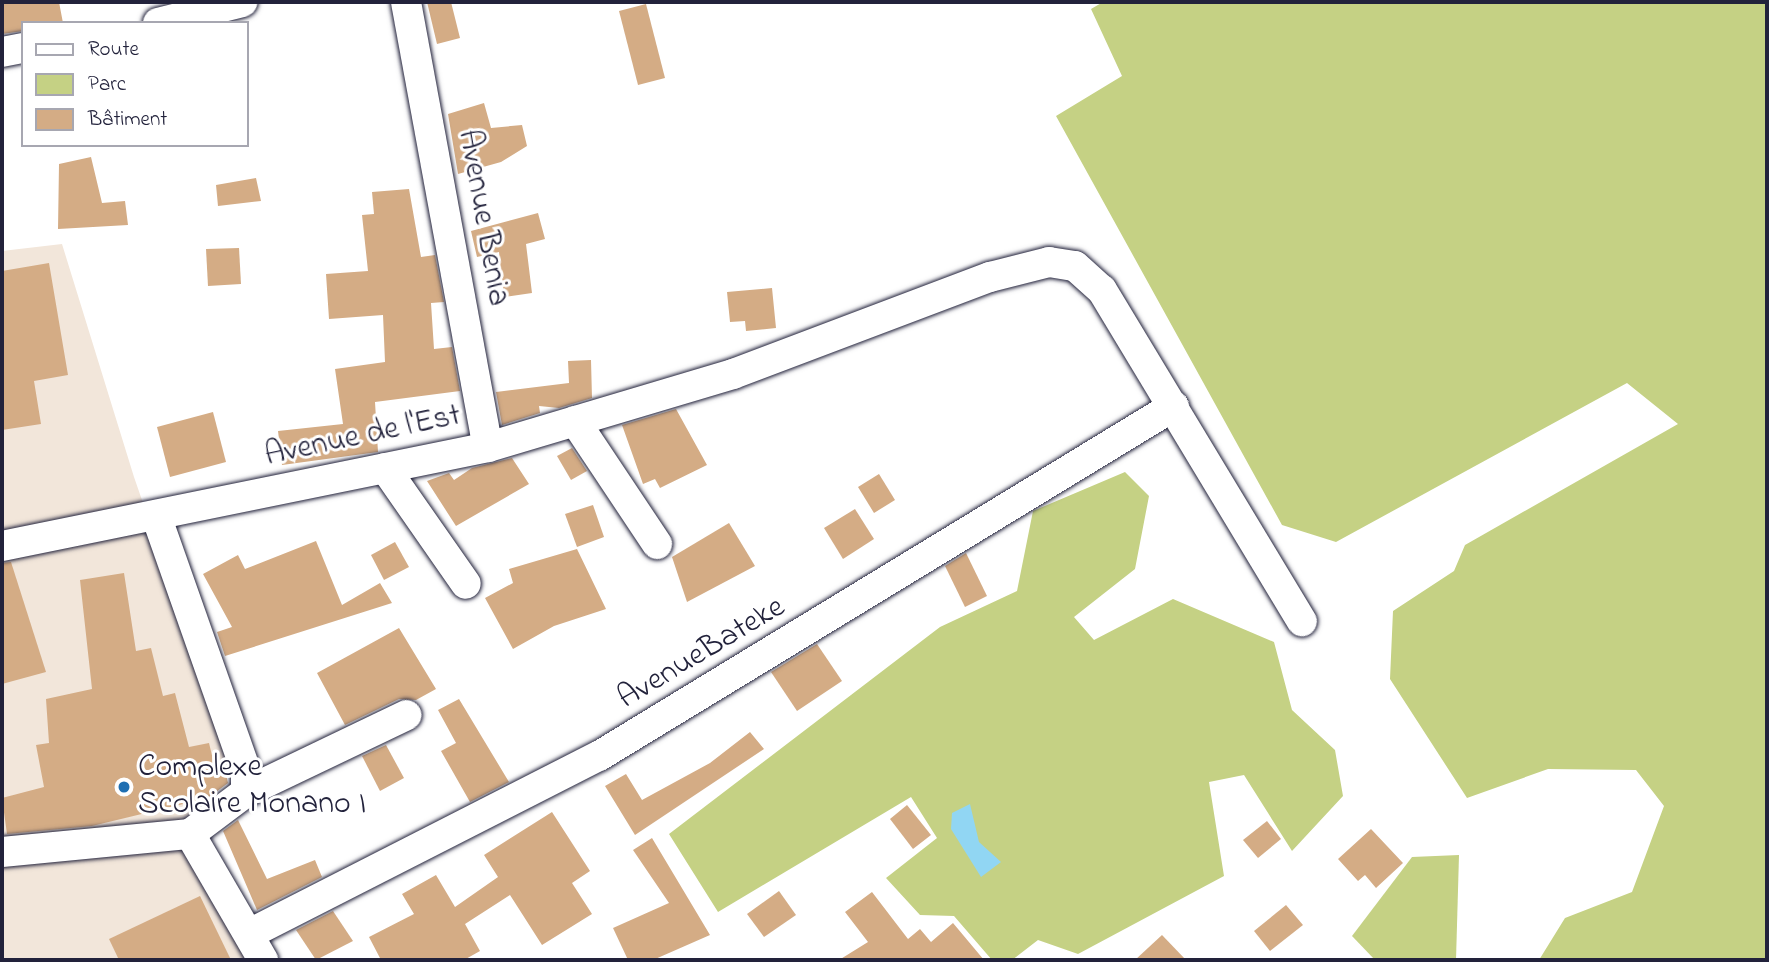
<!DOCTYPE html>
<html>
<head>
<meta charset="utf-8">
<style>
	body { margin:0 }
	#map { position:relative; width:1769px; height:962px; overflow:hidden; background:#fff; font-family:"Indie Flower",sans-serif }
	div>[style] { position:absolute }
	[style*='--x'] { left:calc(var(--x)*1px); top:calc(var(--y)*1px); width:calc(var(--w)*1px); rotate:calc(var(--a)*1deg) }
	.built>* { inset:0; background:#f2e6da }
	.green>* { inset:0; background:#c5d184 }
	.water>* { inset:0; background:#91d6f3 }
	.building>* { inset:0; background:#d4ac85 }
	.roads { filter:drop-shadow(0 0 2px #22223b) drop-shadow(0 0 2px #22223b) }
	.minor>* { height:30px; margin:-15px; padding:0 15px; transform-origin:15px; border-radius:15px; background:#fff }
	.dots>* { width:19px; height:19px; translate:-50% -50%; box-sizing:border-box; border:4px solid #fff; border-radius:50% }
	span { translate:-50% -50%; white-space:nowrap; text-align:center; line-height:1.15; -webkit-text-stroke:6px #fff; paint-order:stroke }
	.street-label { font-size:32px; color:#22223b }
	.poi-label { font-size:32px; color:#22223b }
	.left { translate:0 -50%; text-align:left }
	.frame { position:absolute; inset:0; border:4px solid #22223b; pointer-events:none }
	.legend { position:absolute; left:21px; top:21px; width:228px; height:126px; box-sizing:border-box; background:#fff; border:2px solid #a7a7b1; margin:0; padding:9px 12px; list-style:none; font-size:21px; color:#22223b }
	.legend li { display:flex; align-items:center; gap:14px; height:35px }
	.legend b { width:35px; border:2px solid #a7a7b1 }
</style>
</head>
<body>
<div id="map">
	<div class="built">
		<div style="clip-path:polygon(62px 244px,134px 477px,234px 766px,185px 820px,251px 960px,2px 960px,2px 251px)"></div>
	</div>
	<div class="green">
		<div style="clip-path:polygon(1103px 2px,1767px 2px,1767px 960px,1539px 960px,1565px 918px,1632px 892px,1664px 806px,1636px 770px,1548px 769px,1467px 798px,1390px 679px,1393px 611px,1454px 571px,1465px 545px,1678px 424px,1627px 383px,1336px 542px,1282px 525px,1056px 116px,1122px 76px,1091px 9px)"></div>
		<div style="clip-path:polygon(1125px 472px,1149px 496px,1135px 569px,1074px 617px,1094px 640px,1173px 599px,1274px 642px,1292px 710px,1335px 750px,1343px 796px,1292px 851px,1244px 775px,1209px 782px,1224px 876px,1078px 954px,1038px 940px,1012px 960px,992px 960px,954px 916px,920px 915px,886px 878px,937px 838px,911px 797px,718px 912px,669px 834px,940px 627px,1017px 591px,1033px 511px)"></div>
		<div style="clip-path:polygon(1459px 855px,1456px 960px,1375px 960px,1352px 936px,1412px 857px)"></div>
	</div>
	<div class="water">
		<div style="clip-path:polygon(970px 804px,979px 842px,1001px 862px,981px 877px,951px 829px,952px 813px)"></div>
	</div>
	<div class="building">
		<div style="clip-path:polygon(2px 2px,59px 2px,63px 23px,23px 23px,23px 31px,2px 34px)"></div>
		<div style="clip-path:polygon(427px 2px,451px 2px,460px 38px,437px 44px)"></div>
		<div style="clip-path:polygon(646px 4px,665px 78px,638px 85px,619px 11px)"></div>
		<div style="clip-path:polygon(484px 103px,491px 128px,522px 125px,527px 146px,501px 162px,458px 174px,448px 114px)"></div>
		<div style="clip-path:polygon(91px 157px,102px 203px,125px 201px,128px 225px,58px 229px,59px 164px)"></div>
		<div style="clip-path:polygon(256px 178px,261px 201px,218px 206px,216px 185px)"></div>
		<div style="clip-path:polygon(409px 189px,421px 257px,435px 255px,444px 302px,431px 303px,434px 349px,452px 347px,460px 391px,375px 402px,378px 452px,282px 465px,278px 431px,343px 424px,335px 369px,385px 362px,383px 315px,329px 319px,326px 274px,368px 271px,362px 215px,374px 214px,372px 192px)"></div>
		<div style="clip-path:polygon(538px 213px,545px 239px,526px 244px,532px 293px,504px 297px,499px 252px,477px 257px,471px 231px)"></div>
		<div style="clip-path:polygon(239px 248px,241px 284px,208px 286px,206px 249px)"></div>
		<div style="clip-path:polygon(49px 263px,68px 375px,34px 381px,41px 424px,2px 430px,2px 271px)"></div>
		<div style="clip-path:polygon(772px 288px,776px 328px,746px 331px,745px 321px,730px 322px,727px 292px)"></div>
		<div style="clip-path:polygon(591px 360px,592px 398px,559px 408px,539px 406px,540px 413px,502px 425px,496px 392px,569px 383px,568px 361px)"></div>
		<div style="clip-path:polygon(676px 409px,707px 465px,660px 488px,655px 479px,643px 484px,622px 425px)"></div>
		<div style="clip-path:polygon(213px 412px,226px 462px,170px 477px,157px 427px)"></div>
		<div style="clip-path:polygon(572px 448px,587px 471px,571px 480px,557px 456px)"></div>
		<div style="clip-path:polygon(512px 458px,529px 484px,456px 526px,427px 481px,449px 473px,454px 480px,472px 468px)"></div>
		<div style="clip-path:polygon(879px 474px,895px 500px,874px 513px,858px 487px)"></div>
		<div style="clip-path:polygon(593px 505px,604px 537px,577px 547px,565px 514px)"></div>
		<div style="clip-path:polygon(855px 509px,874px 539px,843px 559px,824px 528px)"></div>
		<div style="clip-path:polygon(729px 523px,755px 566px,687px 602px,672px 557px)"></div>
		<div style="clip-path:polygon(316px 541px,342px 605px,380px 583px,392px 603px,225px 656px,217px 632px,232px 627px,203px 574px,238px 555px,245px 569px)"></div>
		<div style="clip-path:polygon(395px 542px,409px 567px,384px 580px,371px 555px)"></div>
		<div style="clip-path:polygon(577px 549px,606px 609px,554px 626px,513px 649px,485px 598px,513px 583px,509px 569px)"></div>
		<div style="clip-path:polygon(966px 553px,987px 596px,965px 607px,945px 566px)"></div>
		<div style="clip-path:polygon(11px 562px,46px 672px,2px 684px,2px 563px)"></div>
		<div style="clip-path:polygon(124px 573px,136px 651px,151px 648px,163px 696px,175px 693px,189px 747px,209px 743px,216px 772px,225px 770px,228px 783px,208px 798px,92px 826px,7px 834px,2px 798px,44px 787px,36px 745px,49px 743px,46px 699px,92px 689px,80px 580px)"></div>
		<div style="clip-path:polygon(399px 628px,436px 689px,416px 700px,399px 699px,345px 725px,317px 673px)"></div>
		<div style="clip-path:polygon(817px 644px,842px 681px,797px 711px,771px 672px)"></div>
		<div style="clip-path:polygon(459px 699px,509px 782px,470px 802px,441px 751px,456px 743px,438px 710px)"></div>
		<div style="clip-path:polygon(750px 732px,764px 749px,635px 835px,605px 786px,626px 774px,642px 800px,710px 763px)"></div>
		<div style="clip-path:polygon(386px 745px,404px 778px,380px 791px,362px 756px)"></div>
		<div style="clip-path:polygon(907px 805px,931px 835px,913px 849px,890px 819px)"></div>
		<div style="clip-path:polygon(552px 812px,590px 871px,572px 883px,592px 914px,542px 945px,510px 895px,465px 924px,480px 951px,464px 960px,381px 960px,369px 937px,414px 914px,402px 894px,436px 875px,455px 907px,498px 877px,484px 855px)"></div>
		<div style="clip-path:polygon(238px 820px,267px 879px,315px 860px,322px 877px,257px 910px,223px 831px)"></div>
		<div style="clip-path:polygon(1267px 821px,1281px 839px,1258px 858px,1243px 840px)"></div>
		<div style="clip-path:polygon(1371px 829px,1403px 863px,1376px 888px,1365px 875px,1358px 881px,1338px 859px)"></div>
		<div style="clip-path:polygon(652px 838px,710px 935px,653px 960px,628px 960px,613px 928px,669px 903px,633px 850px)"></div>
		<div style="clip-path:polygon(779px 891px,796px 915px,764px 937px,747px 914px)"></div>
		<div style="clip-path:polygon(872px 892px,908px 939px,920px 929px,931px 942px,953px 923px,984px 960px,839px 960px,868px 942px,845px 912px)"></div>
		<div style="clip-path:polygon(200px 896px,231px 960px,119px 960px,109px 939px)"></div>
		<div style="clip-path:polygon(1286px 905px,1303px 925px,1270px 951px,1254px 931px)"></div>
		<div style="clip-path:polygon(333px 911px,353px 941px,316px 960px,296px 930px)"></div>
		<div style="clip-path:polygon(1162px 935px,1186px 960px,1135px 960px)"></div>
	</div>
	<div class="roads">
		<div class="minor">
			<div style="--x:406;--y:2;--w:452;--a:79.6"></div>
			<div style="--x:158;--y:23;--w:87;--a:-14"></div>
			<div style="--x:2;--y:52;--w:21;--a:-11"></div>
			<div style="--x:575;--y:421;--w:148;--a:56.3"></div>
			<div style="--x:385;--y:468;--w:141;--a:55.1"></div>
			<div style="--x:2;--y:546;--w:496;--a:-11.5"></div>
			<div style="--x:488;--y:447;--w:256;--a:-16.6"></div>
			<div style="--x:733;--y:374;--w:275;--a:-20.7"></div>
			<div style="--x:990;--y:277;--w:61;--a:-14.3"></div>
			<div style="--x:1049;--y:262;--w:26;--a:9"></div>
			<div style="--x:1075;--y:266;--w:36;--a:42"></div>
			<div style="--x:1102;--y:290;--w:387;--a:58.9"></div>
			<div style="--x:246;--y:792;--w:178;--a:-25.6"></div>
			<div style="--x:190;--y:834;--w:146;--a:59.9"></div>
			<div style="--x:2;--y:852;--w:189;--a:-5.5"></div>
			<div style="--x:190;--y:834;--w:70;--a:-36.9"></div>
			<div style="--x:246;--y:792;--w:21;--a:-90"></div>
			<div style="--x:246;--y:771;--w:271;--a:-109.4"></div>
			<div style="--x:251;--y:933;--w:390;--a:-27"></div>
			<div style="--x:599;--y:756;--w:673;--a:-31.33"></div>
		</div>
	</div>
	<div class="dots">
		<div style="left:124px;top:787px;background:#1f6fb2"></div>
	</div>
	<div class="street-label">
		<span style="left:482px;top:218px;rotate:80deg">Avenue Benia</span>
		<span style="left:363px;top:437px;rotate:-12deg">Avenue de l'Est</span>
		<span style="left:702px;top:654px;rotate:-31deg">AvenueBateke</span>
	</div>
	<div class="poi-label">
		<span class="left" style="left:138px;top:787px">Complexe<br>Scolaire Monano I</span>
	</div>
	<div class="frame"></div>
	<ul class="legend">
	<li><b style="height:9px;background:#fff"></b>Route</li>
	<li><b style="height:19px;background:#c5d184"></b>Parc</li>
	<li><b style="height:19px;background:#d4ac85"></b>Bâtiment</li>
	</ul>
</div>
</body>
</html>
